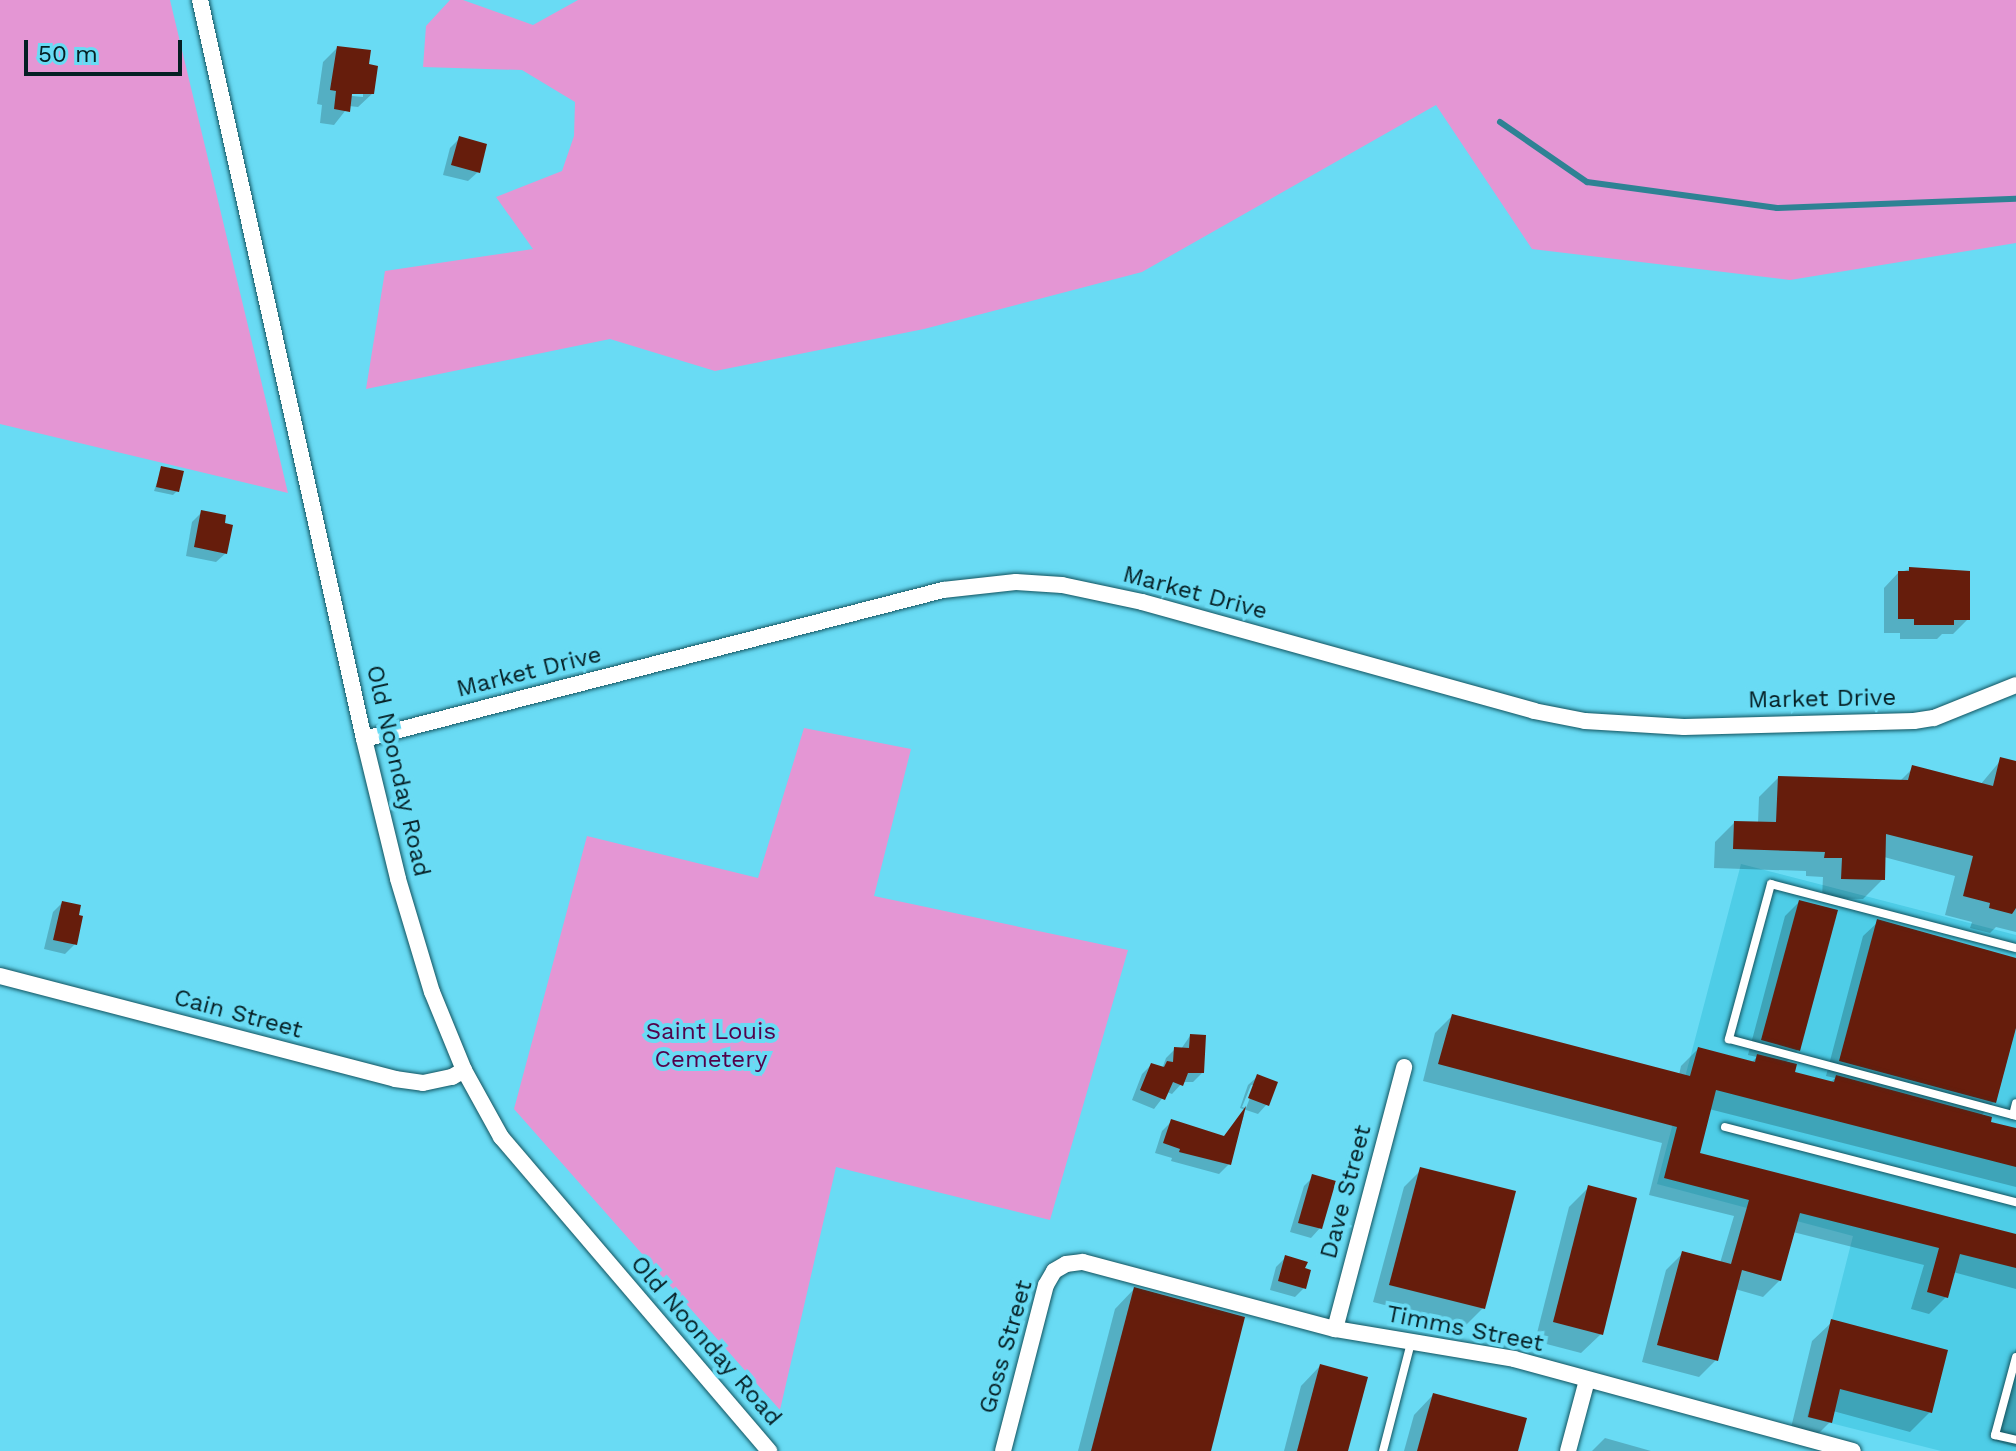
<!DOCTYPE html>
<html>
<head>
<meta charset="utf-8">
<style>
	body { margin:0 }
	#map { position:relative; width:2016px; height:1451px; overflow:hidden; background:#69dbf4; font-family:"Work Sans",sans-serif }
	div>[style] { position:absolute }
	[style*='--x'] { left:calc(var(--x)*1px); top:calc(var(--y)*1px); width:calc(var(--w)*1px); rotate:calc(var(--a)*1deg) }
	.built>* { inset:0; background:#4ecde7 }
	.green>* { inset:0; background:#e496d4 }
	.shadow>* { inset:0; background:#0003 }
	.stream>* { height:6px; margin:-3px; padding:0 3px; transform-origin:3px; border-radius:3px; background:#2e8294 }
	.building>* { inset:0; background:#661d0c }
	.roads { filter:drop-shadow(0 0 2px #12535f) drop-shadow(0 0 2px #12535f) }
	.service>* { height:8px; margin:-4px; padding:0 4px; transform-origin:4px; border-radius:4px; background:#fff }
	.minor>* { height:16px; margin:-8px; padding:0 8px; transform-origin:8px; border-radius:8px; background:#fff }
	span { translate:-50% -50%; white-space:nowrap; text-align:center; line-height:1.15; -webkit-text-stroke:8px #69dbf4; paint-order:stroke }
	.street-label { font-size:24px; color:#051f24 }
	.park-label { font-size:24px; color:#53014a }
	.scale { position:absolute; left:24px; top:40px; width:158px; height:36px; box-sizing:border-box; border:4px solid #051f24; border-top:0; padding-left:10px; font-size:24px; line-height:28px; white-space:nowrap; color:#051f24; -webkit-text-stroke:6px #69dbf4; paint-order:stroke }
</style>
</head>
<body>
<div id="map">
	<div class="built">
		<div style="clip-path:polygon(1741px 864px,2016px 935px,2016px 1451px,1941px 1451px,1807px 1417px,1853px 1236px,1657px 1184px)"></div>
	</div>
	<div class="green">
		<div style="clip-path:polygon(0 0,170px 0,288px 493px,0 424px)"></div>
		<div style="clip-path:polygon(450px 0,463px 0,533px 25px,578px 0,2016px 0,2016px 243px,1790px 280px,1532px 249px,1436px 105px,1142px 272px,924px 329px,715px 371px,610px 339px,366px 389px,385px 271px,533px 249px,496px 197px,562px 171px,574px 136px,575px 102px,522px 70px,423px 67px,426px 26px)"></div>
		<div style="clip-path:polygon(804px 728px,911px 749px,874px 896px,1128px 950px,1050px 1220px,836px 1167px,780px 1410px,514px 1109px,587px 836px,758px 878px)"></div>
	</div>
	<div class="shadow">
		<div style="clip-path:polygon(evenodd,337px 48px,367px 66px,373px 93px,358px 107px,349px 106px,334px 125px,320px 123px,322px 105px,317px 104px,323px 62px,337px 48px,363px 93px,363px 97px,342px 95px,363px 93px)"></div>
		<div style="clip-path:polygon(459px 139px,478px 172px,468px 181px,443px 175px,450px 148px)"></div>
		<div style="clip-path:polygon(162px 468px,177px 491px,173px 495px,154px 491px)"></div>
		<div style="clip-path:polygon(202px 512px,226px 553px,216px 562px,186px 556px,192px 522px)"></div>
		<div style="clip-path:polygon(1910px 569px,1968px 619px,1953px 634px,1942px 634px,1937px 639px,1900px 639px,1900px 633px,1884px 633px,1884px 588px,1898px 573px)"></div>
		<div style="clip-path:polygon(2001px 760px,2016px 763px,2016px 932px,1996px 927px,1990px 933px,1970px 928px,1972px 922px,1945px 915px,1955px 876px,1884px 857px,1883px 879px,1863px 899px,1822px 898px,1823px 877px,1806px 876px,1806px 871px,1714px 868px,1715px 842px,1734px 823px,1758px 823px,1759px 797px,1778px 778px,1899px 782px,1913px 768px,1980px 785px)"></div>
		<div style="clip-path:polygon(1799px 902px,1798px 1050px,1785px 1063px,1792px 1073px,1830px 1083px,1835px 1078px,1826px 1076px,1863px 936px,1878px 922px,2016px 960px,2016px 1020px,1994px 1102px,1981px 1116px,1988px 1123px,2016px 1131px,2016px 1187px,1709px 1109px,1698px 1155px,2016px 1236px,2016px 1289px,1953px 1272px,1946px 1297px,1929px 1314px,1911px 1309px,1924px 1265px,1793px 1232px,1780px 1280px,1763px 1297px,1735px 1289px,1716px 1360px,1699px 1377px,1642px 1362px,1666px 1270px,1683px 1253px,1720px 1263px,1734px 1216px,1649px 1195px,1662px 1143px,1423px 1081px,1435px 1033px,1452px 1016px,1679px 1075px,1681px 1066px,1698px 1049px,1751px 1063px,1757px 1057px,1748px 1055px,1785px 916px)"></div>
		<div style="clip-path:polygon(62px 903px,75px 944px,65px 954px,44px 949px,53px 912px)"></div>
		<div style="clip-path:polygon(1190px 1036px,1202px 1073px,1193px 1082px,1183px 1082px,1172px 1094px,1167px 1092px,1154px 1109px,1132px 1100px,1142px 1074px,1151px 1065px,1162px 1069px,1166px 1058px,1175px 1049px,1181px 1049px)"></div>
		<div style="clip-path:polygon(evenodd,1258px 1076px,1267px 1104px,1258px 1114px,1240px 1108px,1248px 1085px,1258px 1076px,1251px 1085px,1255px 1085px,1246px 1108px,1242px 1107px,1251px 1085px)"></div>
		<div style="clip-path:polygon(1244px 1115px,1229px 1164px,1219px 1174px,1171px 1161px,1172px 1158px,1155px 1153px,1162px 1131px,1172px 1121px,1224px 1138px)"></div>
		<div style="clip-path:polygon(1421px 1170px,1483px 1308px,1465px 1326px,1373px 1302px,1404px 1187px)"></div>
		<div style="clip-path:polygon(1313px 1177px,1320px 1228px,1311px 1238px,1290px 1232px,1304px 1186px)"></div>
		<div style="clip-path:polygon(1589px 1187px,1601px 1334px,1581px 1353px,1535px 1341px,1569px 1207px)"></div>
		<div style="clip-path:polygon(1285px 1258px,1304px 1288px,1295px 1297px,1270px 1290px,1276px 1267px)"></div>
		<div style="clip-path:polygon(1134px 1289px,1209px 1451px,1078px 1451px,1115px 1309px)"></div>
		<div style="clip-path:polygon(1832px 1322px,1930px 1412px,1910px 1432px,1833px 1411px,1830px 1422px,1810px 1442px,1789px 1436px,1812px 1341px)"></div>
		<div style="clip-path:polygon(2016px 1348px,2016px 1447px,1992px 1440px)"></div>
		<div style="clip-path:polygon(1320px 1366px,1346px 1451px,1284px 1451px,1301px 1386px)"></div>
		<div style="clip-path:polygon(1433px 1395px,1516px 1451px,1404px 1451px,1414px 1415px)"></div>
		<div style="clip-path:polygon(1605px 1438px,1651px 1451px,1592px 1451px)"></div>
	</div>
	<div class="stream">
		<div style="--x:1500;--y:122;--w:106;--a:34.6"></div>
		<div style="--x:1587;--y:182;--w:192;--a:7.8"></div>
		<div style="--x:1777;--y:208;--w:239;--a:-2.2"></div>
	</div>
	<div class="building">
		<div style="clip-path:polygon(337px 46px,371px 50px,369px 64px,378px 66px,374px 94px,352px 94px,350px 112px,334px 109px,336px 91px,330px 90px)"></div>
		<div style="clip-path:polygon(459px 136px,487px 144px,480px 173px,451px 165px)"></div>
		<div style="clip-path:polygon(161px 466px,184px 471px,179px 492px,156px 487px)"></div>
		<div style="clip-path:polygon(201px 510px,226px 515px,225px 523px,233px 525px,227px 554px,194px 547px)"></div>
		<div style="clip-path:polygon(1909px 567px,1970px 571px,1970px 620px,1954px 620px,1954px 625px,1914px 625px,1914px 619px,1898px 619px,1898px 571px,1909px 571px)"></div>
		<div style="clip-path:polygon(2000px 757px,2016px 761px,2016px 908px,2012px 914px,1989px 908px,1990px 903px,1963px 896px,1973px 856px,1886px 834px,1885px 880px,1841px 879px,1842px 858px,1824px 858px,1825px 852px,1733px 849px,1734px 821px,1776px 822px,1778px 776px,1908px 780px,1912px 765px,1993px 786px)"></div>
		<div style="clip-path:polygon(1799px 900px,1838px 910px,1800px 1051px,1761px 1040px)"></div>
		<div style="clip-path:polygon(62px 901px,81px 905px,79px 915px,83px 916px,77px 945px,53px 940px)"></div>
		<div style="clip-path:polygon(1877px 919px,2016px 958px,2016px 1028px,1996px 1103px,1839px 1061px)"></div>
		<div style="clip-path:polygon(1452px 1014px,1690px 1076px,1698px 1047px,1755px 1062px,1757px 1054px,1797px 1064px,1795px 1072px,1834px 1082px,1836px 1075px,1992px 1117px,1991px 1122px,2016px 1128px,2016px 1167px,1716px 1090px,1700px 1153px,2016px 1234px,2016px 1268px,1960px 1254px,1948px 1298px,1927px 1292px,1939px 1248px,1800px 1213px,1781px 1281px,1742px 1270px,1718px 1361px,1657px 1345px,1682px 1251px,1731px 1264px,1749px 1200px,1664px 1178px,1677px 1127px,1438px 1064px)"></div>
		<div style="clip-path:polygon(1190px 1034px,1206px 1035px,1204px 1073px,1188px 1073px,1183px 1086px,1173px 1082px,1165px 1100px,1140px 1090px,1151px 1063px,1164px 1067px,1167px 1061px,1173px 1062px,1174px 1047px,1189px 1048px)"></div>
		<div style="clip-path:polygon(1257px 1074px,1278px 1082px,1269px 1106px,1248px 1098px)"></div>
		<div style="clip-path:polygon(1246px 1106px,1231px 1165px,1179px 1152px,1180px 1149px,1163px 1143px,1171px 1119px,1224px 1136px)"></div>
		<div style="clip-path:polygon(1420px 1167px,1516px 1191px,1485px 1309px,1389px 1285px)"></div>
		<div style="clip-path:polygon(1312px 1174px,1336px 1181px,1322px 1229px,1298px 1223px)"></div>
		<div style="clip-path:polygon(1588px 1185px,1637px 1198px,1603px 1335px,1553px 1322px)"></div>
		<div style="clip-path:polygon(1285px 1255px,1308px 1262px,1305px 1268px,1311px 1270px,1306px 1289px,1278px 1281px)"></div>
		<div style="clip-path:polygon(1134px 1287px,1245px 1317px,1211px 1451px,1091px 1451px)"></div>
		<div style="clip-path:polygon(1831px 1319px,1948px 1350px,1932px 1413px,1840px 1389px,1832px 1423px,1808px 1417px)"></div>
		<div style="clip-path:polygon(1320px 1364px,1368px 1377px,1348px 1451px,1297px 1451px)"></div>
		<div style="clip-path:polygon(1433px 1393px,1527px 1418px,1518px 1451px,1417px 1451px)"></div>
	</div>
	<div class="roads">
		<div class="service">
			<div style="--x:2016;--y:948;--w:253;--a:-165.4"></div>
			<div style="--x:1771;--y:884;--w:161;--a:105.2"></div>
			<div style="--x:1729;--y:1039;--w:297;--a:15"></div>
			<div style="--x:2013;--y:1115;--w:12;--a:-76"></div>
			<div style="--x:1725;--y:1127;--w:301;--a:14.5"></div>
			<div style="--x:2016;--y:1357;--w:81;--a:105.1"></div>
			<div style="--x:1995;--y:1435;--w:22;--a:13"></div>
			<div style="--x:1383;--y:1451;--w:112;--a:-75.5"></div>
		</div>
		<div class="minor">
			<div style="--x:200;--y:0;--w:757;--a:77.49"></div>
			<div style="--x:364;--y:739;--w:144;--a:76.3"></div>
			<div style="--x:398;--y:879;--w:118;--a:73.3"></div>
			<div style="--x:432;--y:992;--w:84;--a:67.7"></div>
			<div style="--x:464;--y:1070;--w:77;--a:61.1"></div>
			<div style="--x:501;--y:1137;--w:413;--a:49.5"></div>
			<div style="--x:364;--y:739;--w:598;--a:-14.43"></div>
			<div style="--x:943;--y:590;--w:73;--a:-6.3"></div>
			<div style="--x:1016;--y:582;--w:46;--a:3.7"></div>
			<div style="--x:1062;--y:585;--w:82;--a:12"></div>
			<div style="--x:1142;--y:602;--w:407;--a:15.5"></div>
			<div style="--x:1534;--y:711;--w:52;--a:11.1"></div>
			<div style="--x:1585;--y:721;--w:99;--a:3.5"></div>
			<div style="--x:1684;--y:727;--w:230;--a:-1.5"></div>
			<div style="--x:1914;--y:721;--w:20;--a:-9"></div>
			<div style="--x:1934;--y:718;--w:88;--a:-21.9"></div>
			<div style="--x:0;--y:976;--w:408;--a:14.6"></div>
			<div style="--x:395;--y:1079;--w:28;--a:8"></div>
			<div style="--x:423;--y:1083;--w:30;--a:-12"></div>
			<div style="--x:452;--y:1077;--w:14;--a:-30"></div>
			<div style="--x:1335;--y:1329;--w:271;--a:-75.2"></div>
			<div style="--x:1003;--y:1451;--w:171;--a:-75.5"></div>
			<div style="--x:1046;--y:1285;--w:16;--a:-60"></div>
			<div style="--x:1054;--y:1271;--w:14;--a:-30"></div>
			<div style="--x:1066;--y:1264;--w:17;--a:-7"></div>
			<div style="--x:1083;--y:1262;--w:261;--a:14.9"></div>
			<div style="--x:1335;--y:1329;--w:181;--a:9.5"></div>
			<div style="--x:1514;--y:1359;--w:351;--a:15.2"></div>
			<div style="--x:1568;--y:1451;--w:73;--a:-75"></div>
		</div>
	</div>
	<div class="street-label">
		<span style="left:1195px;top:593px;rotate:15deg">Market Drive</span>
		<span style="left:529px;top:672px;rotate:-14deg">Market Drive</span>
		<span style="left:1822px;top:699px;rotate:-1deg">Market Drive</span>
		<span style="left:398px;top:771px;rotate:77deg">Old Noonday Road</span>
		<span style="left:238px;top:1014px;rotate:15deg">Cain Street</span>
		<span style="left:1346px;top:1192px;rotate:-75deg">Dave Street</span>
		<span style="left:1465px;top:1329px;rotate:11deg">Timms Street</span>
		<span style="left:706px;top:1341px;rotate:49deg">Old Noonday Road</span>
		<span style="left:1006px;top:1347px;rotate:-74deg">Goss Street</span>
	</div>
	<div class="park-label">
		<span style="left:711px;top:1046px">Saint Louis<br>Cemetery</span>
	</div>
	<div class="scale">50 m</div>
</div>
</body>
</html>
